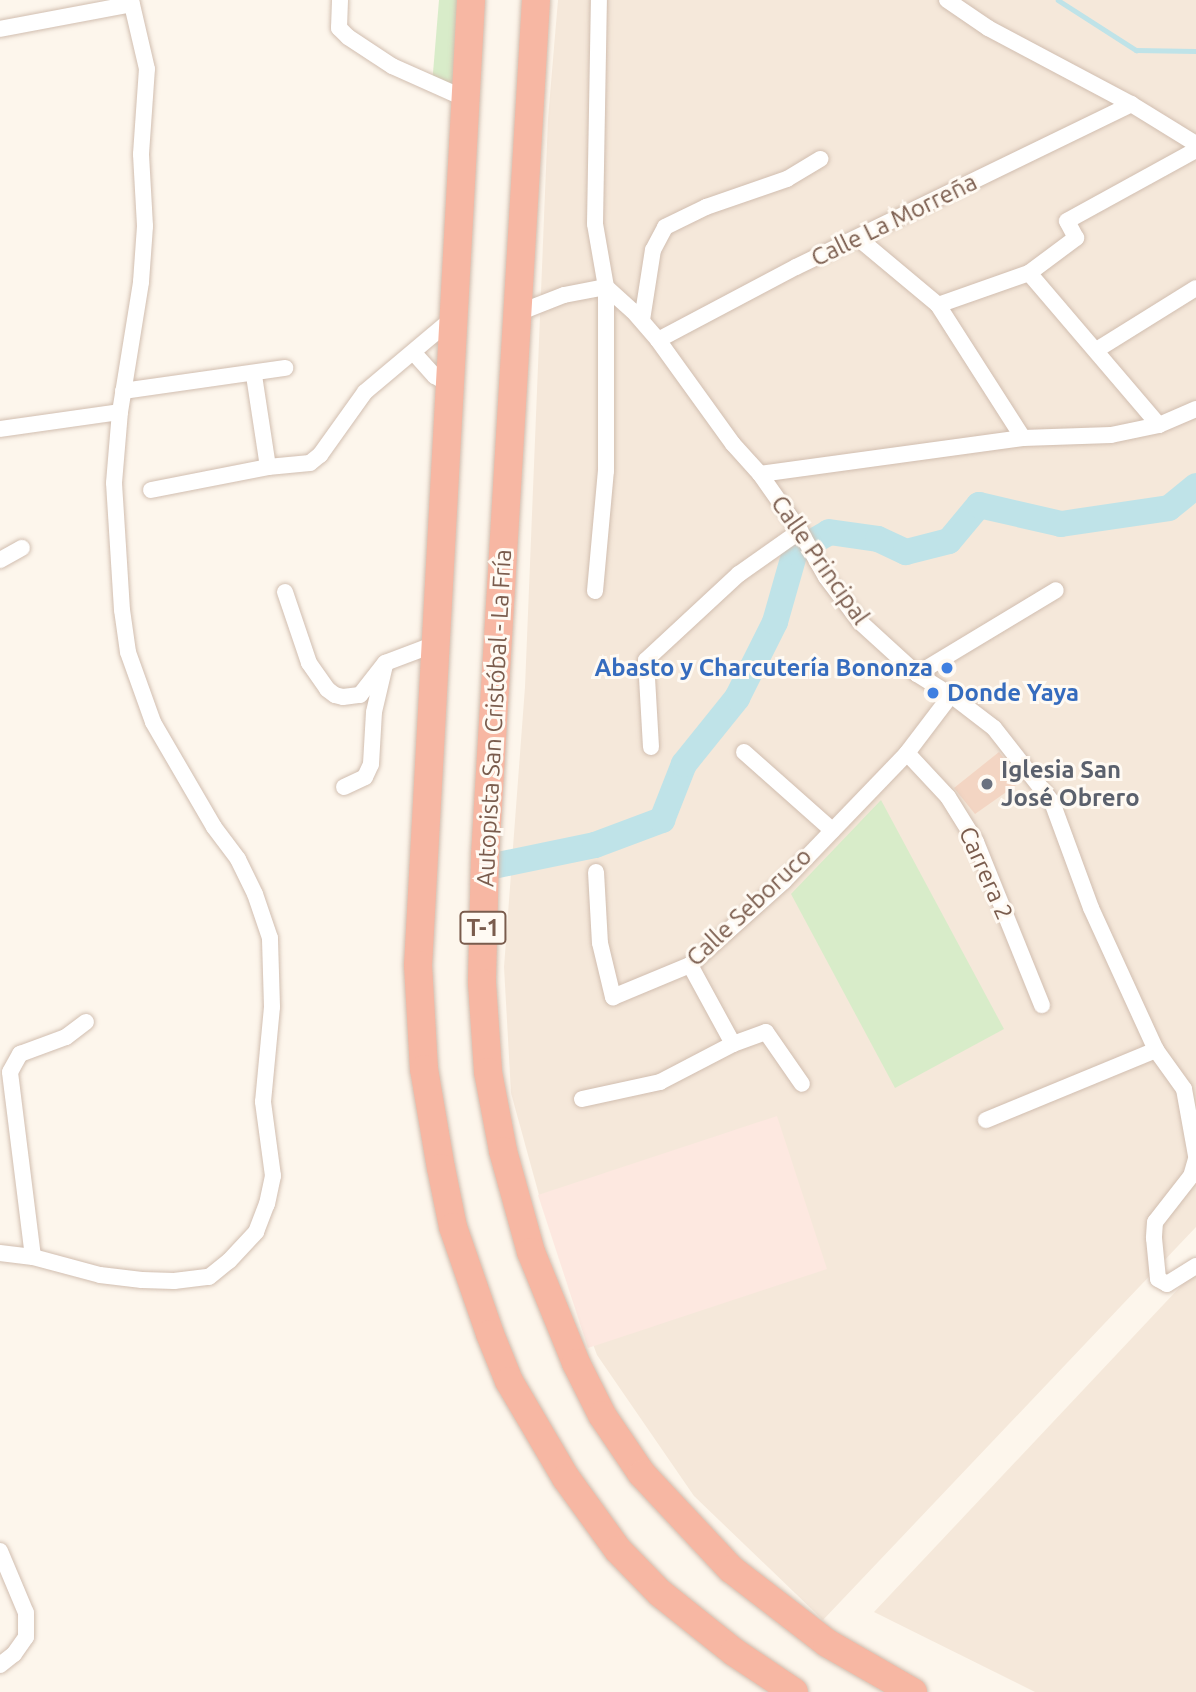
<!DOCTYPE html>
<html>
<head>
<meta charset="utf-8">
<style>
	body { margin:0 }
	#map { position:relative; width:1196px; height:1692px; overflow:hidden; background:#fdf6ec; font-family:Ubuntu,sans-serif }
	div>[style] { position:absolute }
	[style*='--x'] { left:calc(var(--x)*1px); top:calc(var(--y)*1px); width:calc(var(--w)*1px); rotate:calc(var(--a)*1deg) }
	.residential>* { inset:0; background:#f5e8da }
	.commercial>* { inset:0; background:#fde8e0 }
	.green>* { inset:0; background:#d8ecc9 }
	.stream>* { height:4.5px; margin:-2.25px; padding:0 2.25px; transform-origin:2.25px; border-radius:2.25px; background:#bfe3e8 }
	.river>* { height:26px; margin:-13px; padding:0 13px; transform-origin:13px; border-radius:13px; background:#bfe3e8 }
	.building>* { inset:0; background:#f3d5c3 }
	.roads { filter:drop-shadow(0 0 2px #d1beb0) drop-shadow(0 0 2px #d1beb0) }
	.minor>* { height:16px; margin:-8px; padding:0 8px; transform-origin:8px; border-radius:8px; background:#fff }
	.motorway>* { height:28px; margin:-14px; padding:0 14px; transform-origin:14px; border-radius:14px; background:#f7b7a3 }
	.dots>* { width:19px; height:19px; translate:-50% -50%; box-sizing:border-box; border:4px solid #fffaf3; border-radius:50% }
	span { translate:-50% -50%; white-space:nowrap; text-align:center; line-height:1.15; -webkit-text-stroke:6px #fffaf3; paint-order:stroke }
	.shield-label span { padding:2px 5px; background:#fffaf3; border:2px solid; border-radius:5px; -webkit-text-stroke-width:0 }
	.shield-label { font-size:23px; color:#7a5c4d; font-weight:700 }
	.street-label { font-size:24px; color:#7a5c4d }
	.shop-label { font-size:24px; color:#366cbe; font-weight:700 }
	.right { translate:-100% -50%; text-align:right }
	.left { translate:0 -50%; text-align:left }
	.worship-label { font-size:24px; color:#5b616d; font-weight:700 }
</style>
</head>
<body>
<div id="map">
	<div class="residential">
		<div style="clip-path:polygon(558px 0,1196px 0,1196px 1227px,823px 1620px,694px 1496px,597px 1355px,542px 1206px,511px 1093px,504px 967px,525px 687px,548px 119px)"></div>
		<div style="clip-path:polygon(1196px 1270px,1196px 1692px,1035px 1692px,874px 1612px)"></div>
	</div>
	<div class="commercial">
		<div style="clip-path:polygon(777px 1116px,827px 1269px,588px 1348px,538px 1195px)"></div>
	</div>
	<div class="green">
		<div style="clip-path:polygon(439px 0,471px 0,464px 98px,432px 85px)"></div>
		<div style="clip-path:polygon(881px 800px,1004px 1029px,895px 1088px,791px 894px)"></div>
	</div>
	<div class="stream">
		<div style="--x:1058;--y:0;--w:93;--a:32.7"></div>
		<div style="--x:1136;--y:50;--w:60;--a:1"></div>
	</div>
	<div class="river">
		<div style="--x:498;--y:865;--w:99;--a:-11.7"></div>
		<div style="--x:595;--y:845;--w:72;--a:-20.5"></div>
		<div style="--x:662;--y:820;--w:60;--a:-68.6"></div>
		<div style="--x:684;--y:764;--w:85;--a:-51.2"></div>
		<div style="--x:737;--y:698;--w:85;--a:-63.4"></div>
		<div style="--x:775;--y:622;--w:73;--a:-74.1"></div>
		<div style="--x:795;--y:552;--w:39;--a:-30"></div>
		<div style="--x:829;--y:532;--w:49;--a:8.1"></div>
		<div style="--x:878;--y:539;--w:31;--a:25"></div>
		<div style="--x:906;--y:552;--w:44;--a:-14.3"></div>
		<div style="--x:949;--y:541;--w:47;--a:-50.2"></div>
		<div style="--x:979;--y:505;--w:84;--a:13"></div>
		<div style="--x:1061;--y:524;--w:109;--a:-8.4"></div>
		<div style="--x:1169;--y:508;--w:35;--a:-39"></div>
	</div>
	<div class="building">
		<div style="clip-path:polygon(999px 752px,1022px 781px,975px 814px,954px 788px)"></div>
	</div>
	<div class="roads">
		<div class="minor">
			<div style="--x:340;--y:0;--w:28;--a:92"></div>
			<div style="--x:339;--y:28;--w:13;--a:45"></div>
			<div style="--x:348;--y:37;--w:53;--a:33.4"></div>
			<div style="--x:392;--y:66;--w:79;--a:24"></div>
			<div style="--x:947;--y:0;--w:50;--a:34.3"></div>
			<div style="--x:988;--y:28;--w:162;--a:28"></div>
			<div style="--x:1131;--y:104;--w:76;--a:31.6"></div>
			<div style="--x:0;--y:29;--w:134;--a:-10.7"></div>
			<div style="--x:858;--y:238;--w:104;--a:39.9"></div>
			<div style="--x:938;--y:305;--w:158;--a:57.4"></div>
			<div style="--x:1029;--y:273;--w:59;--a:-36.7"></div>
			<div style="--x:1076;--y:238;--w:19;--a:-118"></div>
			<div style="--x:1067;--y:221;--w:147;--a:-28.8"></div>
			<div style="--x:606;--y:287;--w:36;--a:42"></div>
			<div style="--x:633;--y:311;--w:38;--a:49"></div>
			<div style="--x:658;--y:340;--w:128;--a:54.2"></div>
			<div style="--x:733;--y:444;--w:40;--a:48"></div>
			<div style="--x:760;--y:474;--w:70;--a:54.9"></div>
			<div style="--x:800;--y:531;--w:53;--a:60.5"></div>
			<div style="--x:826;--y:577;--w:56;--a:52.9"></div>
			<div style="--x:860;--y:622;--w:77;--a:42.4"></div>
			<div style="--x:917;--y:674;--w:40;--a:32"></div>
			<div style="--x:951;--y:695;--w:54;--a:37.5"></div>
			<div style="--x:994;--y:728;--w:94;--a:51.9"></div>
			<div style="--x:1052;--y:802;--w:113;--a:69.8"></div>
			<div style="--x:1091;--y:908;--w:156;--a:65.4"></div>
			<div style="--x:1156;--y:1050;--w:48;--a:54.3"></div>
			<div style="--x:1184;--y:1089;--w:68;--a:79.8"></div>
			<div style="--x:938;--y:305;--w:96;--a:-19.4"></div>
			<div style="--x:1029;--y:273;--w:200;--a:49.5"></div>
			<div style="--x:518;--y:313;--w:49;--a:-21.4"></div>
			<div style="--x:564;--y:295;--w:43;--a:-10.8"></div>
			<div style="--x:642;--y:320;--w:71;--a:-81.1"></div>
			<div style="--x:653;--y:250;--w:26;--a:-62"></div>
			<div style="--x:665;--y:227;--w:46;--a:-26"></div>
			<div style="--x:706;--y:207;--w:86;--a:-19.1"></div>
			<div style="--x:787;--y:179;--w:39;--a:-31"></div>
			<div style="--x:658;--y:340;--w:156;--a:-27.9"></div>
			<div style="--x:796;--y:267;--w:373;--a:-25.9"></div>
			<div style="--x:1098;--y:349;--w:115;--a:-31.9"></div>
			<div style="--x:414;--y:353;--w:31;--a:48"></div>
			<div style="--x:435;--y:376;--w:16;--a:30"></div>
			<div style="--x:123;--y:391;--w:164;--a:-8.1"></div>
			<div style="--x:0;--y:429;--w:121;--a:-8.1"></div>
			<div style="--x:268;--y:467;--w:42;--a:-5.4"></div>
			<div style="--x:310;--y:463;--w:13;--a:-39"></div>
			<div style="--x:320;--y:455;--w:77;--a:-54.5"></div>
			<div style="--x:365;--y:392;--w:115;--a:-40.1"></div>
			<div style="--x:760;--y:474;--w:265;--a:-7.8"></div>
			<div style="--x:1023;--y:438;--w:88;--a:-2"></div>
			<div style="--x:1111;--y:435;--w:49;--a:-11.8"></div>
			<div style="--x:1159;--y:425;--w:40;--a:-23.4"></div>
			<div style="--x:151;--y:490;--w:119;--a:-11.1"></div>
			<div style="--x:268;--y:467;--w:93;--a:-98.7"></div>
			<div style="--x:0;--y:560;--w:25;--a:-29"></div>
			<div style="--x:595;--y:591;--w:121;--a:-84.8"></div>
			<div style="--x:606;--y:471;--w:184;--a:-90"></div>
			<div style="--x:606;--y:287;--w:64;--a:-99.9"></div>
			<div style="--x:595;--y:224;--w:224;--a:-89"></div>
			<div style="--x:285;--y:592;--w:75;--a:71.3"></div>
			<div style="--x:309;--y:663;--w:32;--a:55"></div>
			<div style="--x:327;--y:689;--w:10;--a:37"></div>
			<div style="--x:335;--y:695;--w:8;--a:14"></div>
			<div style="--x:343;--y:697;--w:17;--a:-7"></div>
			<div style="--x:360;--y:695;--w:41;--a:-52"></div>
			<div style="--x:385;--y:663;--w:53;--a:-20.8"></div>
			<div style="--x:917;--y:674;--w:162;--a:-31.1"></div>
			<div style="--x:651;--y:747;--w:87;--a:-93.3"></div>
			<div style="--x:646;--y:660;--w:127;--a:-42.8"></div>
			<div style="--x:739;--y:574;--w:75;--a:-35.2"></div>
			<div style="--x:744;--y:752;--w:118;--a:41.6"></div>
			<div style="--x:907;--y:753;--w:60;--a:47"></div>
			<div style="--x:948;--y:797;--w:53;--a:58.1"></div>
			<div style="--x:976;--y:842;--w:176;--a:68"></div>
			<div style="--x:344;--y:787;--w:23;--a:-25"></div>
			<div style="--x:365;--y:777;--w:14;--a:-65"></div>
			<div style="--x:371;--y:764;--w:52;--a:-86.7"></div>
			<div style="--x:374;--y:712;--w:48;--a:-76.8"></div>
			<div style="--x:596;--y:872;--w:71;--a:86.8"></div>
			<div style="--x:600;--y:943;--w:56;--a:76.5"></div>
			<div style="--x:613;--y:997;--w:83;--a:-22.6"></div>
			<div style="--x:690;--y:965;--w:126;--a:-41.8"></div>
			<div style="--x:784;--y:881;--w:178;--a:-46.1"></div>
			<div style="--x:907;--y:753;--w:73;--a:-52.8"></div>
			<div style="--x:690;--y:965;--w:90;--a:61.4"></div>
			<div style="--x:582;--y:1099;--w:80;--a:-12.3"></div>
			<div style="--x:660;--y:1082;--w:82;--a:-27.5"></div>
			<div style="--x:733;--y:1044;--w:35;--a:-20"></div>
			<div style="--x:766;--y:1032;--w:63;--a:55.3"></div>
			<div style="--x:986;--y:1120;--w:184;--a:-22.4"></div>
			<div style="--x:1196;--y:1159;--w:18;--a:106"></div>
			<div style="--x:1191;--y:1176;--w:58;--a:128"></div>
			<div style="--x:1155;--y:1222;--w:16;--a:94"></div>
			<div style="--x:1154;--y:1238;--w:41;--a:84.4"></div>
			<div style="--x:1158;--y:1279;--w:10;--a:29"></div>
			<div style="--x:1167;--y:1284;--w:34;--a:-32"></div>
			<div style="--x:0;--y:1253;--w:33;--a:7"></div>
			<div style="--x:33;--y:1257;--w:69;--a:15"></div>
			<div style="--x:100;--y:1275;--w:42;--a:6.8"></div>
			<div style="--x:142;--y:1280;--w:32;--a:2"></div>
			<div style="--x:174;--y:1281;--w:35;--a:-7"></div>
			<div style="--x:209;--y:1277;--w:26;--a:-39"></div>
			<div style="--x:229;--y:1261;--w:40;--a:-47"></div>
			<div style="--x:256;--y:1232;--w:30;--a:-69"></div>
			<div style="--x:267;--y:1204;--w:29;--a:-78"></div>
			<div style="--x:273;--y:1176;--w:75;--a:-97.7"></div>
			<div style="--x:263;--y:1102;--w:95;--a:-84.6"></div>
			<div style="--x:272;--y:1007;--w:69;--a:-91.7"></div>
			<div style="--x:270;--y:938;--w:46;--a:-108.8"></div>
			<div style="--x:255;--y:894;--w:39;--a:-116"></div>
			<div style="--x:238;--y:859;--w:40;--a:-127"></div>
			<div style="--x:214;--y:827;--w:121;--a:-120.2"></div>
			<div style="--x:153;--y:722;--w:74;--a:-109.7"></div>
			<div style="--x:128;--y:652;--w:42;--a:-98.1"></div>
			<div style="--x:122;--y:610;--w:127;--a:-93.6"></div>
			<div style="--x:114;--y:483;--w:71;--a:-85.2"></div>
			<div style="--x:120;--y:412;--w:132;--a:-80.8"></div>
			<div style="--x:141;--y:282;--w:56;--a:-85.9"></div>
			<div style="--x:145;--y:226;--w:72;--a:-93.2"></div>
			<div style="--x:141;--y:154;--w:85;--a:-86"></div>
			<div style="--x:147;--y:69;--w:71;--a:-103.1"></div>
			<div style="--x:33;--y:1257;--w:186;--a:-97.1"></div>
			<div style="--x:10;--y:1072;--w:21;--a:-61"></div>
			<div style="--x:20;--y:1054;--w:49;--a:-20.3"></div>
			<div style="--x:66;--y:1037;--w:25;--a:-37"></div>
			<div style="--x:0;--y:1551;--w:67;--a:67.2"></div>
			<div style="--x:26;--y:1613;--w:24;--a:90"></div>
			<div style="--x:26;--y:1637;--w:21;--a:125"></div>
			<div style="--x:14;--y:1654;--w:18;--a:142"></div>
		</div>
		<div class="motorway">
			<div style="--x:471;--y:0;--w:966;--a:93.14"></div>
			<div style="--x:418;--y:965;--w:104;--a:86.7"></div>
			<div style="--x:424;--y:1069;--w:100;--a:80.3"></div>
			<div style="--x:441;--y:1168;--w:60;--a:78.5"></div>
			<div style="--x:453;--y:1227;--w:113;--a:70.9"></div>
			<div style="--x:490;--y:1334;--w:51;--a:68"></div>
			<div style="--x:509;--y:1381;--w:113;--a:59.6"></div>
			<div style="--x:566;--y:1478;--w:89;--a:54.2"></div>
			<div style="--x:618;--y:1550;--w:60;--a:45.7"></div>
			<div style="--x:660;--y:1593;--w:95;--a:38.6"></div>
			<div style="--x:734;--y:1652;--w:72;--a:33.7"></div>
			<div style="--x:536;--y:0;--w:858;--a:93.41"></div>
			<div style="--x:485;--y:856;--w:127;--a:91.4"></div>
			<div style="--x:482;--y:983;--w:89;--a:86.1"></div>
			<div style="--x:488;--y:1072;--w:80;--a:79.2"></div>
			<div style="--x:503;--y:1151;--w:105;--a:74.5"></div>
			<div style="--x:531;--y:1252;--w:120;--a:67.9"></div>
			<div style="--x:576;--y:1363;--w:58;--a:63.4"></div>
			<div style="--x:602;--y:1415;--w:71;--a:55.9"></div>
			<div style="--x:642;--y:1474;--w:130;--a:46.9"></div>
			<div style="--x:731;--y:1569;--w:121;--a:37.6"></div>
			<div style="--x:827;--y:1643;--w:99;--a:29.7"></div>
		</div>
	</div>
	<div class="dots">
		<div style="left:947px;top:668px;background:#3f7fe0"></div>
		<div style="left:933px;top:693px;background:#3f7fe0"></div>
		<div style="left:987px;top:784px;background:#6b7280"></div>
	</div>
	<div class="shield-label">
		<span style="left:483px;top:928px">T-1</span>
	</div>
	<div class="street-label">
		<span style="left:894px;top:220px;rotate:-26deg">Calle La Morreña</span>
		<span style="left:820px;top:560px;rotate:55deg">Calle Principal</span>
		<span style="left:494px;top:718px;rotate:-87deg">Autopista San Cristóbal - La Fría</span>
		<span style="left:986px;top:873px;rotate:66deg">Carrera 2</span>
		<span style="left:749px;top:907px;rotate:-43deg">Calle Seboruco</span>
	</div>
	<div class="shop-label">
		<span class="right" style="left:933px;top:668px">Abasto y Charcutería Bononza</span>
		<span class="left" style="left:947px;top:693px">Donde Yaya</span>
	</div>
	<div class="worship-label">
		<span class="left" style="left:1001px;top:784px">Iglesia San<br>José Obrero</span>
	</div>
</div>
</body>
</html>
